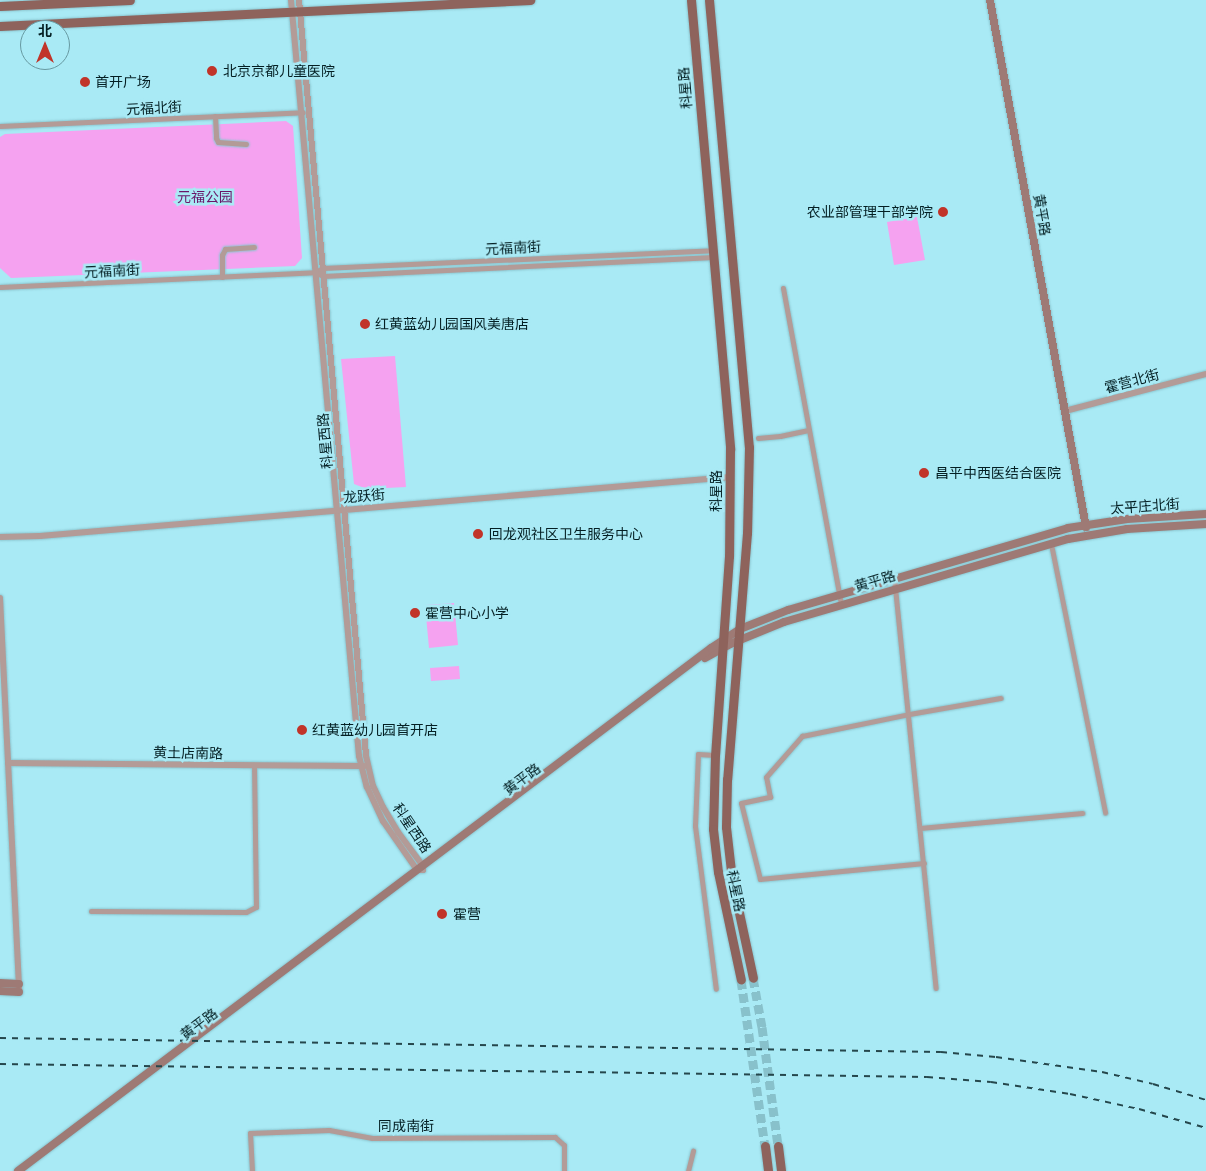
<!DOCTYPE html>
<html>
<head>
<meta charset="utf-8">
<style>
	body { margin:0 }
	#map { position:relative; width:1206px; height:1171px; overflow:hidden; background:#a9eaf5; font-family:Quicksand,"Noto Sans SC",sans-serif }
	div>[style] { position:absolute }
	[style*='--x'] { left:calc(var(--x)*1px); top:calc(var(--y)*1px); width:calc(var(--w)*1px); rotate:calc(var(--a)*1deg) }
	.green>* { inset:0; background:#f5a2f0 }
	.primary-tunnel>* { height:9px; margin-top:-4.5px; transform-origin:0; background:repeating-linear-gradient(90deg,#88c1cb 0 9px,transparent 0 13.5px) }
	.roads { filter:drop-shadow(0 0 1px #8bc5cf) drop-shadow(0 0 1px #8bc5cf) }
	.minor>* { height:5px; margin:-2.5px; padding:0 2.5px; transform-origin:2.5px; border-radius:2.5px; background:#b39b97 }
	.tertiary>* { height:6px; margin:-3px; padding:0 3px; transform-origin:3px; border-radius:3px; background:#b39b97 }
	.secondary>* { height:8px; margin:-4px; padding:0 4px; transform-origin:4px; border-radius:4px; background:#9e7a75 }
	.primary>* { height:9px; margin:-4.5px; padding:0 4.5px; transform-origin:4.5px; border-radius:4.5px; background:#8e635c }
	.rail>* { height:2px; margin-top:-1px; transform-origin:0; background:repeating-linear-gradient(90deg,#25474c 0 6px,transparent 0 12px) }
	.dots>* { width:14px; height:14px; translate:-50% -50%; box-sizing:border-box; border:2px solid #a9eaf5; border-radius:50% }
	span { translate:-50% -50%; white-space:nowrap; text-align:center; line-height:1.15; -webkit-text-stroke:5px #a9eaf5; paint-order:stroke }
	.poi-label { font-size:14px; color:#041f23 }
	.left { translate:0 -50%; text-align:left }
	.right { translate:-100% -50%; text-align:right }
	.street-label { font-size:14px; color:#041f23 }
	.park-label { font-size:14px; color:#6a1668 }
	.north { position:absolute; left:20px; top:20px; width:50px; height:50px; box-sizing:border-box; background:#a9eaf5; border:1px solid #6799a1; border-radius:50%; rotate:0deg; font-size:14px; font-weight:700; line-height:20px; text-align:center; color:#041f23 }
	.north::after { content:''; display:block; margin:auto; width:18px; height:22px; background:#c13429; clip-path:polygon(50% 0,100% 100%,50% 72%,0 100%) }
</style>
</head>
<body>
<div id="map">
	<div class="green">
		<div style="clip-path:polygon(286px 121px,293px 126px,302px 258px,295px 266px,11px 278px,0 268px,0 137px,5px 134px)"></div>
		<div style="clip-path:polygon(917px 217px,925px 260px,894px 265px,887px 222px)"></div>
		<div style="clip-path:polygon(395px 356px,406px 487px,367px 489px,354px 484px,341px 359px)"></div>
		<div style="clip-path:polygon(454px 603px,458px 645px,429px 648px,425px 605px)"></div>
		<div style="clip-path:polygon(459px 666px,460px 679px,431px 681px,430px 668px)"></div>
	</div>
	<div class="primary-tunnel">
		<div style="--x:753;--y:978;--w:50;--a:79.6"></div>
		<div style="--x:762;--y:1027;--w:120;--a:82.3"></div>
		<div style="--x:741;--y:980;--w:168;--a:81.8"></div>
	</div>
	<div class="roads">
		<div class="minor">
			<div style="--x:215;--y:116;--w:22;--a:87"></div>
			<div style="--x:216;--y:138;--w:4;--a:63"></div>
			<div style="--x:218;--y:142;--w:28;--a:4"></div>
			<div style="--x:0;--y:126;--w:303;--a:-2.6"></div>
			<div style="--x:315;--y:272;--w:9;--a:-27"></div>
			<div style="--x:323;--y:268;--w:390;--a:-2.6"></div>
			<div style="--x:222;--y:277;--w:22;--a:-90"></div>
			<div style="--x:222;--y:255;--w:7;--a:-63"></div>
			<div style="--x:225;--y:249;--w:29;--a:-4"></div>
			<div style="--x:0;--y:287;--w:315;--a:-2.7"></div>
			<div style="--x:315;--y:272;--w:9;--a:27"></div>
			<div style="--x:323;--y:276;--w:391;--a:-2.8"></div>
			<div style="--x:783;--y:288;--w:322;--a:79.6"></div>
			<div style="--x:758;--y:438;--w:22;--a:-5"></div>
			<div style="--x:780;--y:436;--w:29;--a:-12"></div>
			<div style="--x:1051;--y:544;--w:274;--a:78.6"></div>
			<div style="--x:894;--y:578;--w:412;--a:84.2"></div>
			<div style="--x:715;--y:755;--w:17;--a:-177"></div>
			<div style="--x:698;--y:754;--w:72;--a:92.4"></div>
			<div style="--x:695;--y:826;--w:164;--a:82.7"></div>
			<div style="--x:920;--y:828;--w:163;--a:-5.3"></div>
			<div style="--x:924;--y:863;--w:165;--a:174.4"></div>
			<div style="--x:760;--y:879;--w:78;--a:-104"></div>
			<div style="--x:741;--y:803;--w:30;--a:-12"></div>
			<div style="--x:770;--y:797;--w:20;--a:-101"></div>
			<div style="--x:766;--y:777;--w:55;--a:-48.7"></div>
			<div style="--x:802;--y:736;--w:109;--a:-11.6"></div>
			<div style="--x:909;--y:714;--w:93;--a:-9.9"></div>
			<div style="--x:91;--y:911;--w:155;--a:0.4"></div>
			<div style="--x:246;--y:912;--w:11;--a:-27"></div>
			<div style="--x:256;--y:907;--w:141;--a:-90.8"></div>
			<div style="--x:252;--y:1171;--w:38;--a:-93"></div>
			<div style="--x:250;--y:1133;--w:79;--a:-2.2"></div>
			<div style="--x:329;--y:1130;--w:44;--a:10.5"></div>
			<div style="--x:372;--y:1138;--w:183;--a:-0.3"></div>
			<div style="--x:555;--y:1137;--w:12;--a:42"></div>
			<div style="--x:564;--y:1145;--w:26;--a:90"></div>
			<div style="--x:688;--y:1171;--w:21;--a:-76"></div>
		</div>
		<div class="tertiary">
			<div style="--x:291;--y:0;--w:759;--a:84.86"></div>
			<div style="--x:359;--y:756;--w:32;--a:76"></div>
			<div style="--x:367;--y:787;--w:38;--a:65"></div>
			<div style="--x:383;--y:821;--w:60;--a:55.2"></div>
			<div style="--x:417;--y:870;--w:6;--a:0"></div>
			<div style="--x:423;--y:870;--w:4;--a:-90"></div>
			<div style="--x:423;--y:866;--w:42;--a:-126.3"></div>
			<div style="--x:398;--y:832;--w:29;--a:-121"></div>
			<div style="--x:383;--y:807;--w:23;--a:-115"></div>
			<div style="--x:373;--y:786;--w:32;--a:-103"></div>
			<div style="--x:366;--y:755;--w:758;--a:-95.07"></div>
			<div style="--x:1065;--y:411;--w:146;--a:-14.7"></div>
			<div style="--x:0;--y:537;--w:40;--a:-1.4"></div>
			<div style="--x:40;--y:536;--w:693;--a:-4.89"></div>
			<div style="--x:0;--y:598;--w:394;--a:87.2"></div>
			<div style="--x:8;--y:763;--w:356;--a:0.5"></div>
		</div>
		<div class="secondary">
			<div style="--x:990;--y:0;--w:536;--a:79.68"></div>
			<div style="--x:705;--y:658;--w:29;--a:-29"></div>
			<div style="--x:730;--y:644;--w:58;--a:-22.2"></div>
			<div style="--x:784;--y:622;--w:296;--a:-16.3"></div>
			<div style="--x:1068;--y:539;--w:60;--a:-9.6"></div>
			<div style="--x:1127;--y:529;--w:79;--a:-3.6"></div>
			<div style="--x:0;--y:983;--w:19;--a:3"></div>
			<div style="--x:0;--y:991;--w:19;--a:3"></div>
			<div style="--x:18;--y:1171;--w:868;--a:-37.04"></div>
			<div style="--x:711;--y:648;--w:35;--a:-33"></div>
			<div style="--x:740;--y:629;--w:52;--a:-21.6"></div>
			<div style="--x:788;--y:610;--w:292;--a:-16.3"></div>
			<div style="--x:1068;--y:528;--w:60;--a:-8.7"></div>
			<div style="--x:1127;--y:519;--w:79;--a:-3.6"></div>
		</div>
		<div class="primary">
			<div style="--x:691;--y:0;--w:451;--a:85"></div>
			<div style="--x:730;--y:449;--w:107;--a:90.5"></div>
			<div style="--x:729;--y:556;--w:199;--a:94"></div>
			<div style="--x:715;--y:755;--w:74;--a:91.5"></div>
			<div style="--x:713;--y:829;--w:43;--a:83.4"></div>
			<div style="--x:718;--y:872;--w:110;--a:78"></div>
			<div style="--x:709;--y:0;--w:449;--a:84.9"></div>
			<div style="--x:749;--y:447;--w:86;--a:91.3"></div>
			<div style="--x:747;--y:533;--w:247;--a:94.6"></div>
			<div style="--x:727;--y:779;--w:48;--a:91.2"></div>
			<div style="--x:726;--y:827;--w:53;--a:83.5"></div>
			<div style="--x:732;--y:880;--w:100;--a:77.9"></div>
			<div style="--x:0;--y:6;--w:130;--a:-2.6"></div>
			<div style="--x:0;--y:26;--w:531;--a:-2.81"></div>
			<div style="--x:765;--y:1146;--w:25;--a:83"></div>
			<div style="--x:778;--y:1146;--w:25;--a:83"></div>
		</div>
	</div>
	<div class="rail">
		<div style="--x:0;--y:1038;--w:941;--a:0.85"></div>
		<div style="--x:941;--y:1052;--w:55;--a:5.2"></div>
		<div style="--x:996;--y:1057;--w:107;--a:8.1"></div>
		<div style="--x:1102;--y:1072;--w:52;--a:13.2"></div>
		<div style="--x:1153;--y:1084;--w:55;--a:16.8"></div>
		<div style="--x:0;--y:1064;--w:927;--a:0.8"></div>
		<div style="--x:927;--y:1077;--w:64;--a:4.5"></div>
		<div style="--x:991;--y:1082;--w:80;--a:8.6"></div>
		<div style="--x:1070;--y:1094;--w:71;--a:12.3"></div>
		<div style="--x:1139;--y:1109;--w:70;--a:15.8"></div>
	</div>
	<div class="dots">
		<div style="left:212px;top:71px;background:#c13429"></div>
		<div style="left:85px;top:82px;background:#c13429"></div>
		<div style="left:943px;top:212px;background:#c13429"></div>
		<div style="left:365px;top:324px;background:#c13429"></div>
		<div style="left:924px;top:473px;background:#c13429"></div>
		<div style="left:478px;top:534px;background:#c13429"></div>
		<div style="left:415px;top:613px;background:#c13429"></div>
		<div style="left:302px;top:730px;background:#c13429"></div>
		<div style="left:442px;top:914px;background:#c13429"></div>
	</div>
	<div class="poi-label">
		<span class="left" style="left:223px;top:71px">北京京都儿童医院</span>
		<span class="left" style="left:95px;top:82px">首开广场</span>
		<span class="right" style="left:933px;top:212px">农业部管理干部学院</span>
		<span class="left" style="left:375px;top:324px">红黄蓝幼儿园国风美唐店</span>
		<span class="left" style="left:935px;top:473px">昌平中西医结合医院</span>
		<span class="left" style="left:489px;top:534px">回龙观社区卫生服务中心</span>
		<span class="left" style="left:425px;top:613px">霍营中心小学</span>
		<span class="left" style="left:312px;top:730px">红黄蓝幼儿园首开店</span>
		<span class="left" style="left:453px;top:914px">霍营</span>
	</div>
	<div class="street-label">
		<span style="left:685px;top:88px;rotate:-95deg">科星路</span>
		<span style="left:154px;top:108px;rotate:-3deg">元福北街</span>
		<span style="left:1042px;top:215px;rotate:80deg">黄平路</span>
		<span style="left:513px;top:248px;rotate:-3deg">元福南街</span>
		<span style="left:112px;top:271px;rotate:-3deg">元福南街</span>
		<span style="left:1132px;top:381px;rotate:-15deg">霍营北街</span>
		<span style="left:325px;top:441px;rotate:-95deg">科星西路</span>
		<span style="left:716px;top:491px;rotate:-90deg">科星路</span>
		<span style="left:364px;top:496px;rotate:-5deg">龙跃街</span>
		<span style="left:1145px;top:506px;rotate:-4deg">太平庄北街</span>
		<span style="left:875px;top:581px;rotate:-17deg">黄平路</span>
		<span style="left:188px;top:753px;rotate:1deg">黄土店南路</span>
		<span style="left:522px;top:779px;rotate:-37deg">黄平路</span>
		<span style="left:412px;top:828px;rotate:56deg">科星西路</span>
		<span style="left:736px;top:891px;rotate:78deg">科星路</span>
		<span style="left:199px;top:1024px;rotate:-37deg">黄平路</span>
		<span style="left:406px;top:1126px">同成南街</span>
	</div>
	<div class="park-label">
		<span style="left:205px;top:197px">元福公园</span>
	</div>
	<div class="north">北</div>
</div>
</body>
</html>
